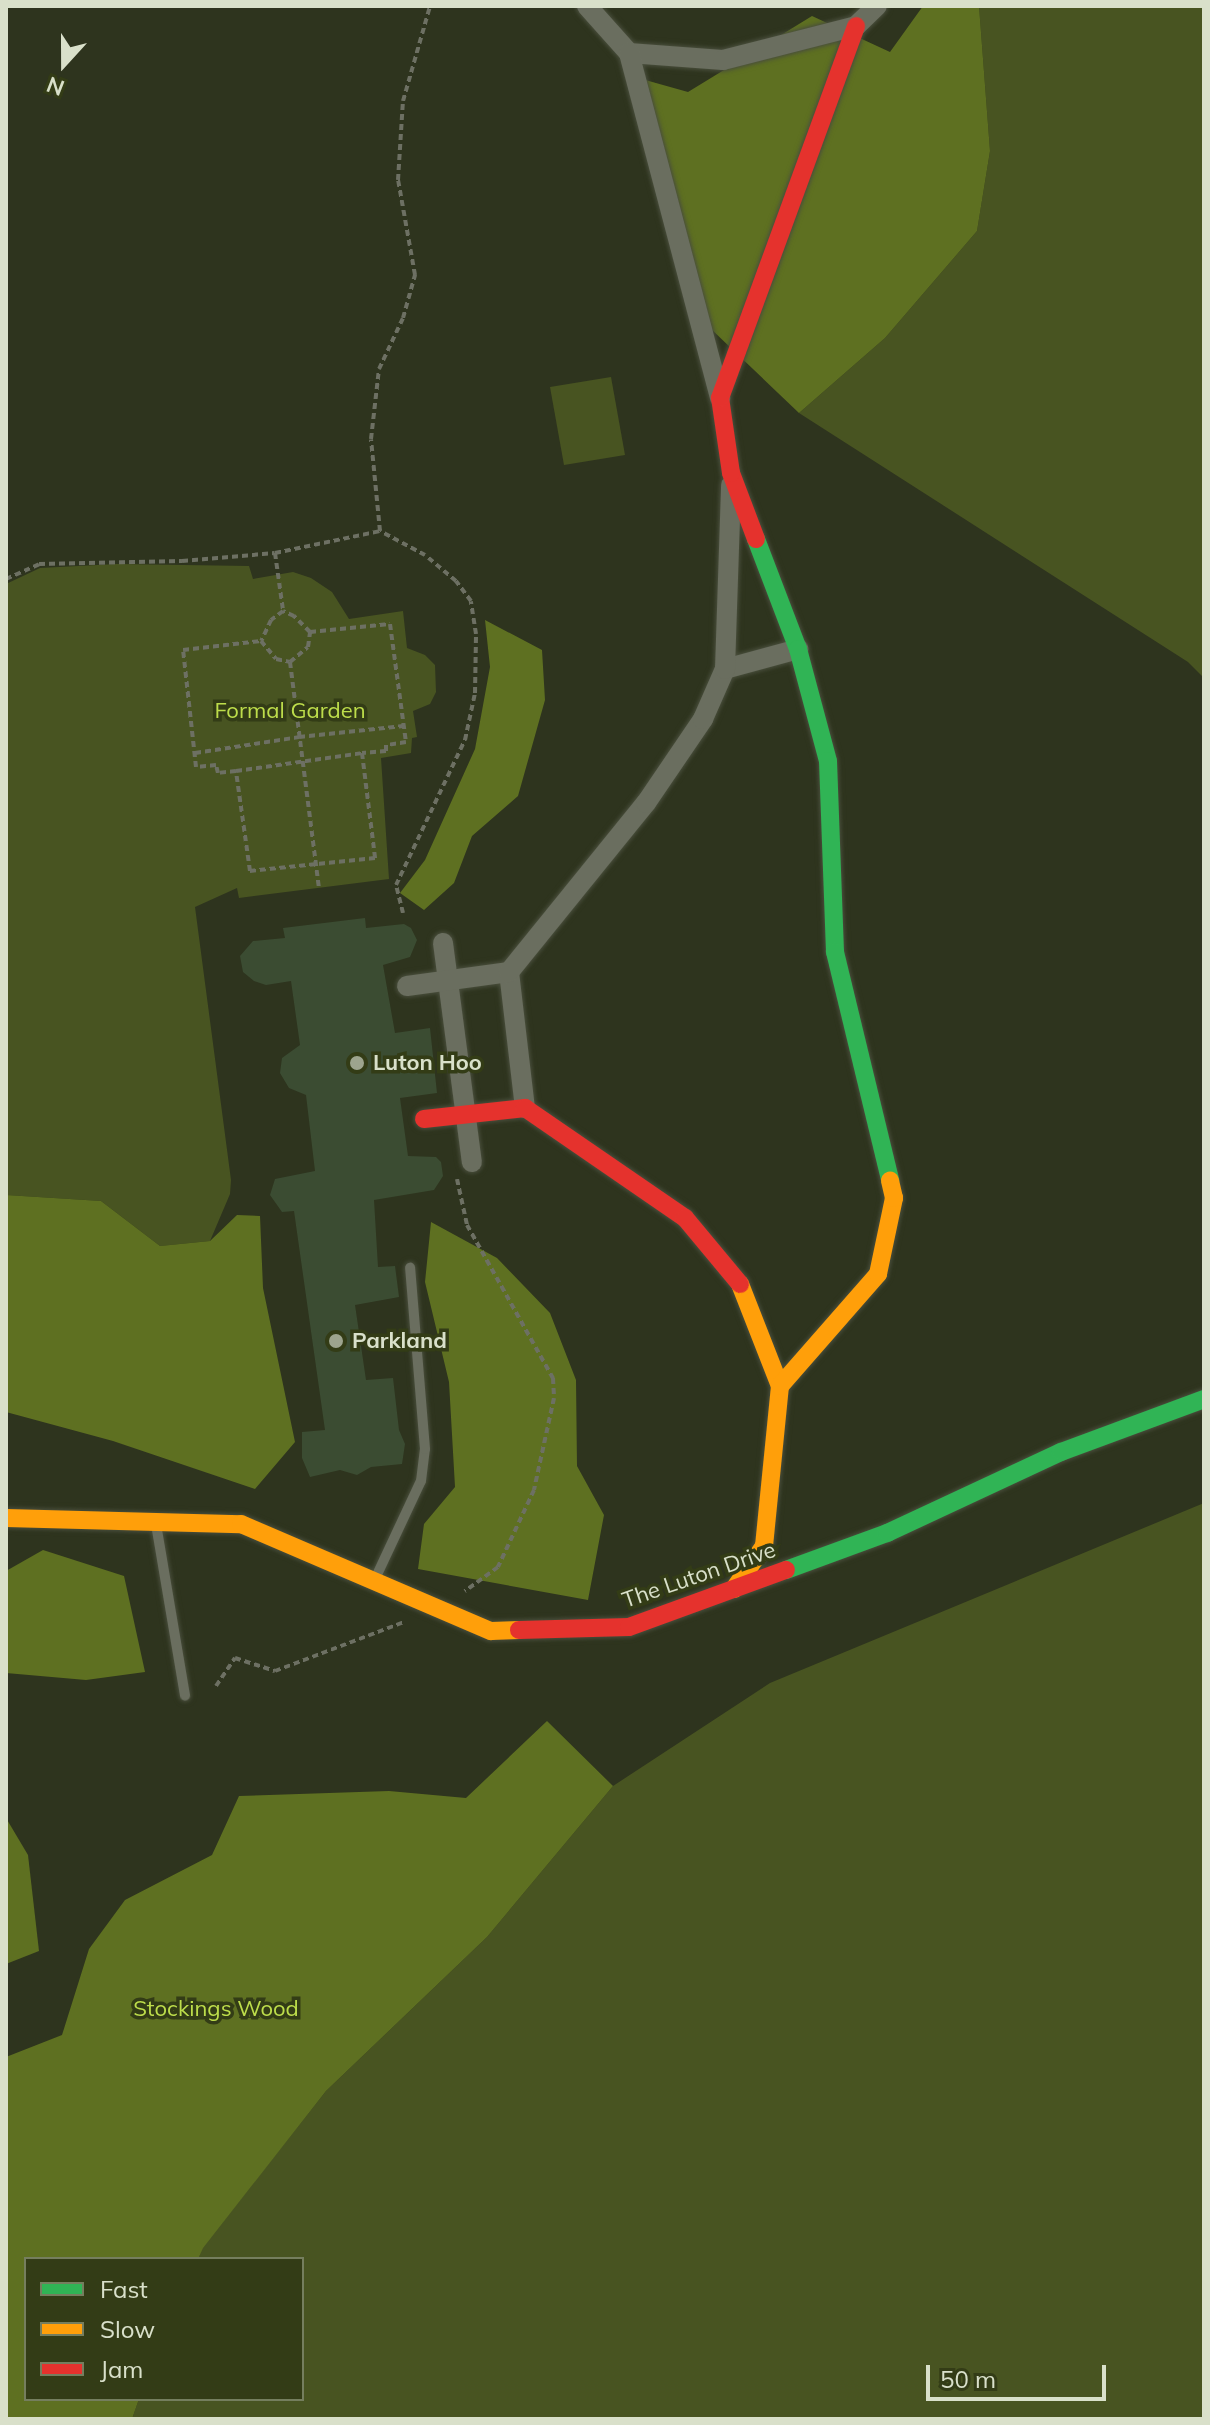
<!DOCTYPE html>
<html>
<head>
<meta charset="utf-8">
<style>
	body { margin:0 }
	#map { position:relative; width:1210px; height:2425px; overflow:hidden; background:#2e341e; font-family:Mulish,sans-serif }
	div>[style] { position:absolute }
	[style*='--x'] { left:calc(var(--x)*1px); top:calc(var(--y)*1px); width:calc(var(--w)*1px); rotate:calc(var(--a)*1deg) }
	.green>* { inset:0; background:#485421 }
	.forest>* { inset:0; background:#5e7021 }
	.building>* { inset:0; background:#3b4c32 }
	.path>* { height:4px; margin-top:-2px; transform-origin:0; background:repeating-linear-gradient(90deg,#6d7063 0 6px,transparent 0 10px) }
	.roads { filter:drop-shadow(0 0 2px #494e3c) drop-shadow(0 0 2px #494e3c) }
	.lane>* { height:10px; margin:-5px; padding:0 5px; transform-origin:5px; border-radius:5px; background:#6a6e5f }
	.street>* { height:20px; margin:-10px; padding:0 10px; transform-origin:10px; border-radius:10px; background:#6a6e5f }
	.fast>* { height:18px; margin:-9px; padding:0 9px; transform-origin:9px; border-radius:9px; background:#30b455 }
	.slow>* { height:18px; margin:-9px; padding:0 9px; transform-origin:9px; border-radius:9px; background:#ff9f0a }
	.jam>* { height:18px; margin:-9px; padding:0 9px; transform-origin:9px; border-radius:9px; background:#e5322d }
	.dots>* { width:22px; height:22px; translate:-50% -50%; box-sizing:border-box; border:4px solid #333c16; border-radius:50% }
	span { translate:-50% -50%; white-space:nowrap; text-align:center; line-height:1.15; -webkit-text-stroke:7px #333c16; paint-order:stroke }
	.park-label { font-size:22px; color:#bddd4b }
	.poi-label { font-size:22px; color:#d9e0ca; font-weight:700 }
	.left { translate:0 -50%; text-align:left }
	.street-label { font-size:22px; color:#d9e0ca }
	.frame { position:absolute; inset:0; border:8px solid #d9e0ca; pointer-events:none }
	.legend { position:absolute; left:24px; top:2257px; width:280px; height:144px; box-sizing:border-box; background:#333c16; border:2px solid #757e5e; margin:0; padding:10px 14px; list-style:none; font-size:24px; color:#d9e0ca }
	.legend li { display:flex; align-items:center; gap:16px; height:40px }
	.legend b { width:40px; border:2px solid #757e5e }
	.north { position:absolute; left:24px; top:24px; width:80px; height:80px; -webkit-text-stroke:6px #333c16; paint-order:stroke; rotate:201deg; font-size:22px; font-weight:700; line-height:32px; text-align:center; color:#d9e0ca }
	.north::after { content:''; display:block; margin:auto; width:28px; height:36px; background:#d9e0ca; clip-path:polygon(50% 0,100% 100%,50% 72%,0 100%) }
	.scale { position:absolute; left:926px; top:2365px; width:180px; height:36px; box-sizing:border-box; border:4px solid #d9e0ca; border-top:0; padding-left:10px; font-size:24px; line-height:28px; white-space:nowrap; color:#d9e0ca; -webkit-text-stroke:6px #333c16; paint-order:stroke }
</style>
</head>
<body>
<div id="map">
	<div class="green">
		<div style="clip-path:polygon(979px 6px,1204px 6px,1204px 678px,1188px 662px,799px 413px,885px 338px,977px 231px,990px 151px)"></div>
		<div style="clip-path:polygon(611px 377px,625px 455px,564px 465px,550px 387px)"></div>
		<div style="clip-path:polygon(117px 564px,249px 566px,253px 579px,293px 572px,311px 578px,332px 592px,349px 619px,403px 611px,407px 648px,425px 655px,435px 665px,436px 692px,430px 704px,413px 711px,417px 737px,412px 738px,411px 753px,381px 758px,389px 879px,239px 898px,237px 888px,195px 907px,231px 1180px,230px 1194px,210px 1241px,160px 1246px,101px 1201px,6px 1195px,6px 584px,40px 568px)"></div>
		<div style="clip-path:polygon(1204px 1503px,1204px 2419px,132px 2419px,139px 2399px,302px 2399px,302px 2259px,198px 2259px,202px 2248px,326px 2091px,487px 1937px,613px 1786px,770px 1683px)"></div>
	</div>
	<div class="forest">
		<div style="clip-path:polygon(923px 6px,979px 6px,990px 151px,977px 231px,885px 338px,799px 413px,711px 329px,631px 76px,688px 92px,812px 16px,890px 52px)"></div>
		<div style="clip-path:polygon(485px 620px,542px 650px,545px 700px,518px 796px,472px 836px,454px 883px,424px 910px,400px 893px,425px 860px,475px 749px,490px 667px)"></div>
		<div style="clip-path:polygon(6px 1195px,101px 1201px,160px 1246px,210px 1241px,237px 1215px,260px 1216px,263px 1288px,295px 1442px,255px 1489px,113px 1441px,6px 1412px)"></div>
		<div style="clip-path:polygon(431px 1222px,497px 1258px,550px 1313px,576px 1380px,577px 1466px,604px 1515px,588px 1600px,418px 1569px,424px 1524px,455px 1487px,449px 1382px,425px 1282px)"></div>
		<div style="clip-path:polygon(43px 1550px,124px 1576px,145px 1672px,86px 1680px,6px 1673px,6px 1571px)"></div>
		<div style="clip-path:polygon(547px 1721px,613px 1786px,487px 1937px,326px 2091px,203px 2248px,198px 2259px,26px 2259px,26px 2399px,139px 2399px,132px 2419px,6px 2419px,6px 2057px,62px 2035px,89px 1949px,125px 1900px,212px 1855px,239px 1796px,389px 1791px,466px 1798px)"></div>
		<div style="clip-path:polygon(6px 1818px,28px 1855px,39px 1951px,6px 1964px)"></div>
	</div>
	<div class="building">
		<div style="clip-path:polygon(365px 918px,366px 928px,404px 924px,411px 928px,417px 940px,410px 957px,383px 965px,395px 1033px,430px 1028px,437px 1093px,400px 1098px,408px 1156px,436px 1157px,441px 1162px,443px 1176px,434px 1190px,374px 1200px,378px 1267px,395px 1266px,399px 1297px,355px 1305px,366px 1380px,393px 1378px,399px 1430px,405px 1444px,402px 1464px,371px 1467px,357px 1475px,340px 1470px,310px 1477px,302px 1458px,302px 1432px,325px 1430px,294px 1211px,282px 1212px,270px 1195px,275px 1179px,315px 1171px,306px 1095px,289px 1088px,280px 1073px,282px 1058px,300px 1045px,291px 981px,266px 985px,254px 981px,243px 972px,240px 956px,253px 941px,285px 938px,283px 928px)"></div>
	</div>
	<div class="path">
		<div style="--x:275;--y:553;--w:58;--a:82"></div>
		<div style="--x:6;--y:579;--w:36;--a:-24"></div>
		<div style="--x:39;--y:564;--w:143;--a:-1.2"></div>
		<div style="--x:182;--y:561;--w:93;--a:-4.9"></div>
		<div style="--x:275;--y:553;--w:107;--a:-11.8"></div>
		<div style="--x:310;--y:632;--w:23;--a:-135"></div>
		<div style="--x:294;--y:616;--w:12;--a:-156"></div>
		<div style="--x:283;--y:611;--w:15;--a:143"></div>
		<div style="--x:271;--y:620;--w:23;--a:115"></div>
		<div style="--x:261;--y:641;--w:23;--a:50"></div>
		<div style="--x:276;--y:659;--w:14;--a:12"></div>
		<div style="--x:290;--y:662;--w:23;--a:-40"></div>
		<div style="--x:308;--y:647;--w:15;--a:-82"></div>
		<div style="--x:310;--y:632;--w:80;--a:-5.7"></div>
		<div style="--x:390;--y:624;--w:119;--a:82.3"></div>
		<div style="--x:406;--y:742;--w:20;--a:171"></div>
		<div style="--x:386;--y:745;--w:6;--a:90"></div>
		<div style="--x:386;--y:751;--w:24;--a:175"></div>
		<div style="--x:290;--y:662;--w:228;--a:82.7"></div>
		<div style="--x:195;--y:753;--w:105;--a:-8.7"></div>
		<div style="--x:299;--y:737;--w:105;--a:-6"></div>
		<div style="--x:362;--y:753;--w:106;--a:82.9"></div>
		<div style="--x:375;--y:858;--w:126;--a:174.1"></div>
		<div style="--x:250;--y:871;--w:101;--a:-98"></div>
		<div style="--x:236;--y:771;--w:127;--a:-8.1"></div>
		<div style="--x:236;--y:771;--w:18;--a:174"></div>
		<div style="--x:218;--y:773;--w:8;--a:-104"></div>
		<div style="--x:216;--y:765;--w:20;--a:174"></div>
		<div style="--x:196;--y:767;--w:118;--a:-96.3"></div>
		<div style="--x:183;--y:650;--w:79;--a:-6.6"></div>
		<div style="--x:403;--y:913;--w:29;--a:-104"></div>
		<div style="--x:396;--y:885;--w:161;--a:-64.6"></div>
		<div style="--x:465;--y:740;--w:48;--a:-78"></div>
		<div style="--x:475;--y:693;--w:59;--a:-89"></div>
		<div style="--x:476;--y:634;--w:33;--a:-99"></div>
		<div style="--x:471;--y:601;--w:25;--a:-127"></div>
		<div style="--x:456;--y:581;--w:40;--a:-140"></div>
		<div style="--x:425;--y:555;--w:51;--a:-151.9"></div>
		<div style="--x:380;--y:531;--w:92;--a:-95.6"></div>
		<div style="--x:371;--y:439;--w:70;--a:-83.5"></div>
		<div style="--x:379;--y:369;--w:56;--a:-64.8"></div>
		<div style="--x:403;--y:318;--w:45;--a:-74.4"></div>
		<div style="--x:415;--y:275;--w:97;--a:-100.1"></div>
		<div style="--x:398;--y:180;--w:79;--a:-86.4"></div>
		<div style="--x:403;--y:101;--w:99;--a:-74.1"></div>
		<div style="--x:457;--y:1179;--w:47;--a:77.7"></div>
		<div style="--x:467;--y:1225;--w:176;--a:60.7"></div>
		<div style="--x:553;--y:1378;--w:20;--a:87"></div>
		<div style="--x:554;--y:1398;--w:94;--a:102.3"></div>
		<div style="--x:534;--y:1490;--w:85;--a:115.1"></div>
		<div style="--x:498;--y:1567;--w:41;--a:144"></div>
		<div style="--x:216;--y:1686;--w:34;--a:-56"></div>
		<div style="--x:235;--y:1658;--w:42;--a:18"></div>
		<div style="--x:275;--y:1671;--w:138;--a:-20.8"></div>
	</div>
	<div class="roads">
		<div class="lane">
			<div style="--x:156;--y:1524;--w:174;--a:80.4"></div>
			<div style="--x:375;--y:1579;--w:108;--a:-64.9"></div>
			<div style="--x:421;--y:1481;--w:32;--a:-83"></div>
			<div style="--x:425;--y:1449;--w:182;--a:-94.7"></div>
		</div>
		<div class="street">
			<div style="--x:587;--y:6;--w:63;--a:48.2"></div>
			<div style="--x:629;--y:53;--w:94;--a:4.3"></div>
			<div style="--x:723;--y:60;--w:137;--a:-14.3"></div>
			<div style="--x:856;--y:26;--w:29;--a:-44"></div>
			<div style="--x:629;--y:53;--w:357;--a:75.2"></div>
			<div style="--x:725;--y:669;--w:76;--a:-15.3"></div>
			<div style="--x:443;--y:943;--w:221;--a:82.5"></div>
			<div style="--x:509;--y:972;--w:137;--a:83.3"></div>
			<div style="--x:407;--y:986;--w:103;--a:-7.8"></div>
			<div style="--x:509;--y:972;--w:218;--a:-51"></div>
			<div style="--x:646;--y:803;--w:102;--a:-55.8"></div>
			<div style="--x:703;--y:719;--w:55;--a:-66.3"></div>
			<div style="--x:725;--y:669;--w:184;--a:-88.1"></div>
		</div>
		<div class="fast">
			<div style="--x:756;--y:539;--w:118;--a:69.1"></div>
			<div style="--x:798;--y:649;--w:116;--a:75"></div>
			<div style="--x:828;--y:761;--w:191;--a:87.9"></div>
			<div style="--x:835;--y:952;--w:235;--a:76.4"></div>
			<div style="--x:786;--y:1570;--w:108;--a:-20.1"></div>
			<div style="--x:887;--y:1533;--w:192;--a:-25"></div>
			<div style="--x:1061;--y:1452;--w:153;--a:-20.3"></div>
		</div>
		<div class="slow">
			<div style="--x:740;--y:1284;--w:110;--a:68.6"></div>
			<div style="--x:6;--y:1518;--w:235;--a:1.5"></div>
			<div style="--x:241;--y:1524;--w:272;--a:23.2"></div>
			<div style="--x:491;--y:1631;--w:28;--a:-2"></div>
			<div style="--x:734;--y:1589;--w:52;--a:-55.1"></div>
			<div style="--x:764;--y:1546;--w:161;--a:-84.3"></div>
			<div style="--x:780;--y:1386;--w:149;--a:-48.8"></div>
			<div style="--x:878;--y:1274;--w:78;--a:-78.1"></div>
			<div style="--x:894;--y:1198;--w:18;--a:-103"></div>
		</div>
		<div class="jam">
			<div style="--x:756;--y:539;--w:71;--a:-110.7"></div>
			<div style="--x:731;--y:473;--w:76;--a:-98.3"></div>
			<div style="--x:720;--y:398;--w:396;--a:-69.9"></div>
			<div style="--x:424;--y:1119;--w:102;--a:-6.2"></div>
			<div style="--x:525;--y:1108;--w:194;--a:34.5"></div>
			<div style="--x:685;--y:1218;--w:86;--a:50.2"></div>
			<div style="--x:519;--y:1630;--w:110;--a:-1.6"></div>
			<div style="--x:629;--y:1627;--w:167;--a:-20"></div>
		</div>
	</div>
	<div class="dots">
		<div style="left:357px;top:1063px;background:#9da48e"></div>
		<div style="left:336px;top:1341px;background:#9da48e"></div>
	</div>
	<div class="park-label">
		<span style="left:290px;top:711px">Formal Garden</span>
		<span style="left:216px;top:2009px">Stockings Wood</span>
	</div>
	<div class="poi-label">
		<span class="left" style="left:373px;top:1063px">Luton Hoo</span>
		<span class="left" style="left:352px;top:1341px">Parkland</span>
	</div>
	<div class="street-label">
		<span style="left:699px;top:1575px;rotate:-19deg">The Luton Drive</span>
	</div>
	<div class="frame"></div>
	<ul class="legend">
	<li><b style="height:10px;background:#30b455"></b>Fast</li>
	<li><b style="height:10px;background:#ff9f0a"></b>Slow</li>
	<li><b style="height:10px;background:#e5322d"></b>Jam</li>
	</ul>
	<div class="north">N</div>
	<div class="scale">50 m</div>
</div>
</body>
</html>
